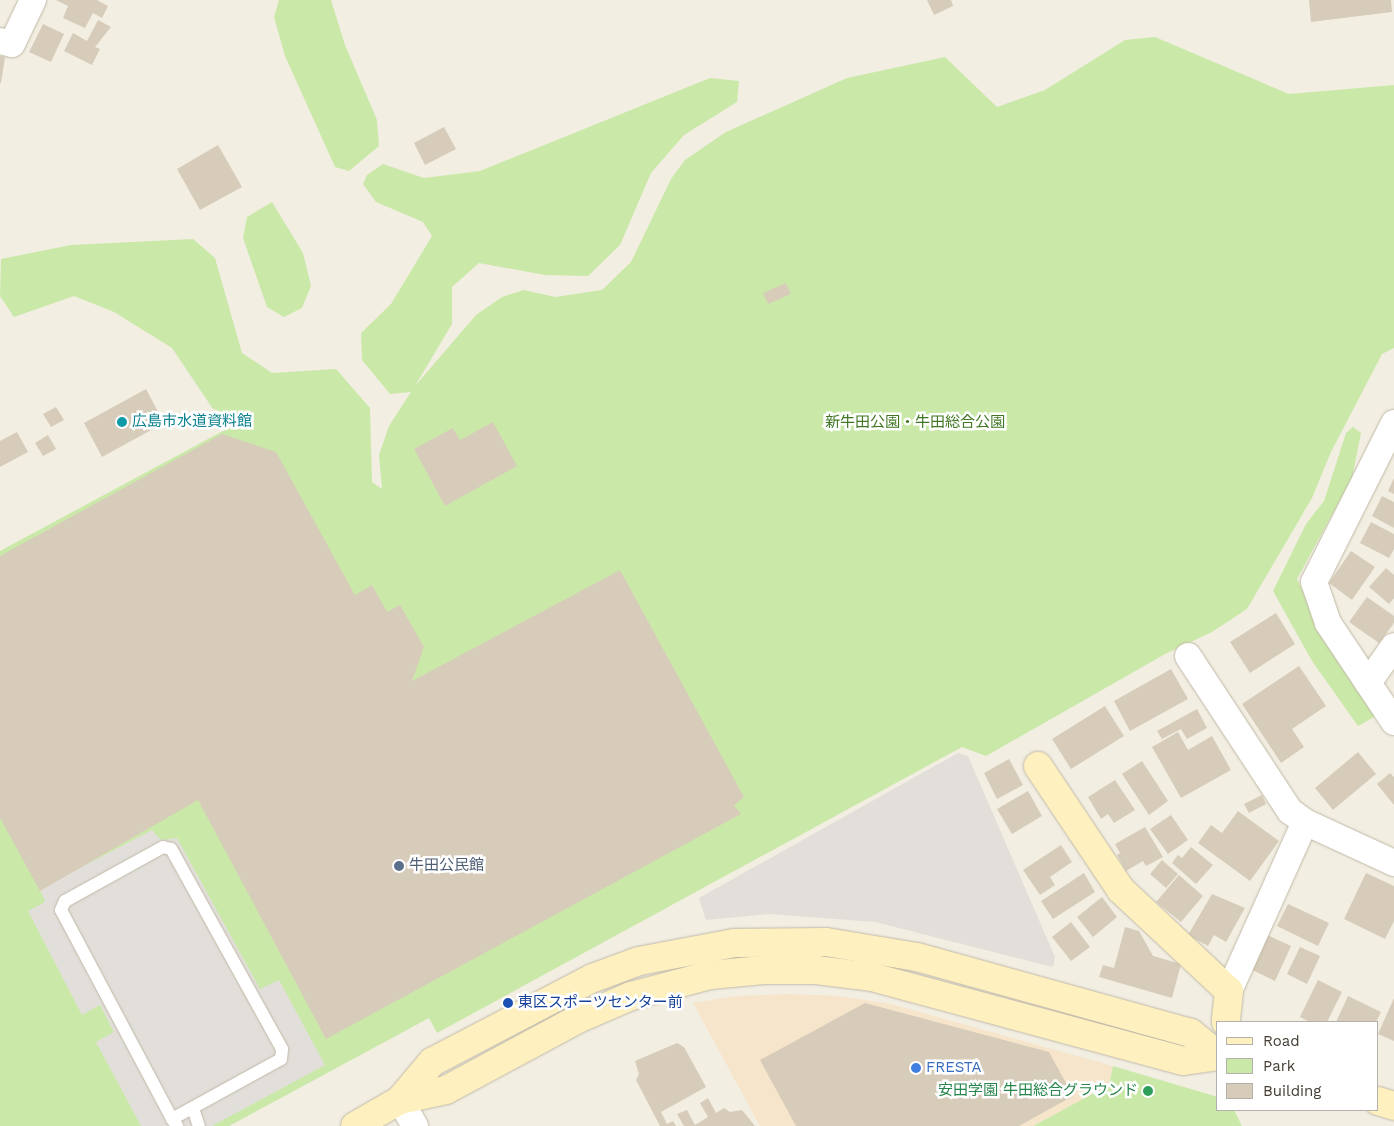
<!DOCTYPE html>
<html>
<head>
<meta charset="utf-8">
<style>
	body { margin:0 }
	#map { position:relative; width:1394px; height:1126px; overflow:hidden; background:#f2eee2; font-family:"Work Sans","Noto Sans JP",sans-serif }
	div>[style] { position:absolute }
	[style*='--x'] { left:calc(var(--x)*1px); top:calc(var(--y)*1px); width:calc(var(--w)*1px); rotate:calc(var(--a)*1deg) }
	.commercial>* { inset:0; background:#f6e5cb }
	.green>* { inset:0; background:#cae9a8 }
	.parking>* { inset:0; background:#e2dfdb }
	.building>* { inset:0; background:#d7ccba }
	.roads { filter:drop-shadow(0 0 1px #c1b9a7) drop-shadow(0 0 1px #c1b9a7) }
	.lane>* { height:12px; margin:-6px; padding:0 6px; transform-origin:6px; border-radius:6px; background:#fff }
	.street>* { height:26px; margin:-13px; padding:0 13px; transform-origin:13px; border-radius:13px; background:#fff }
	.secondary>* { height:28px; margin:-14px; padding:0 14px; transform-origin:14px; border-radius:14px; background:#fff1bf }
	.dots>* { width:14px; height:14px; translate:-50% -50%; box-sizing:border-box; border:2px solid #fff; border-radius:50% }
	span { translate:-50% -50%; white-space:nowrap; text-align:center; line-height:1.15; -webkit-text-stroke:5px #fff; paint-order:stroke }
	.culture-label { font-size:15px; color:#0d838f }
	.left { translate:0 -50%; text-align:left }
	.park-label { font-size:15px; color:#417724 }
	.service-label { font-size:15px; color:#4e5e75 }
	.transit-label { font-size:15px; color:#164399 }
	.shop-label { font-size:15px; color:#366cbe }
	.leisure-label { font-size:15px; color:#27864d }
	.right { translate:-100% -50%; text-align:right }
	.legend { position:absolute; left:1216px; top:1021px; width:162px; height:90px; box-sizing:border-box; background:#fff; border:1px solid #b4b1ad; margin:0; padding:6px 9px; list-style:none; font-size:15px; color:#443d32 }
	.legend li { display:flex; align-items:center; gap:10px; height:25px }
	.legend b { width:25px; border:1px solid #b4b1ad }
</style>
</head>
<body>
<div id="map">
	<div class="commercial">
		<div style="clip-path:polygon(787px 994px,839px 996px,891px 1004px,1113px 1066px,1109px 1085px,1033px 1126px,760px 1126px,693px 1003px,736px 996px)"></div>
	</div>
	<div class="green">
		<div style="clip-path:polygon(279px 0,331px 0,345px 45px,377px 120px,379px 146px,349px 171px,335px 167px,285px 56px,274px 17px)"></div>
		<div style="clip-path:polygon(1155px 37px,1289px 94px,1394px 85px,1394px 348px,1382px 354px,1331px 452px,1312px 498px,1247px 609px,1212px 632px,1167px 653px,986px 756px,962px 747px,437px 1033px,429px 1018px,229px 1126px,0 1126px,0 551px,221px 432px,252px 420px,213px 409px,172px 348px,114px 312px,74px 296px,14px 317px,0 296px,1px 259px,71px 245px,193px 239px,215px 258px,242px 353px,272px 373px,336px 369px,370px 408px,372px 482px,382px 489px,379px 455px,389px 426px,411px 392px,390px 394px,362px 360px,361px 333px,391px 304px,432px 236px,423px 222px,376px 202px,363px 184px,367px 175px,383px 164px,424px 178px,480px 171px,710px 78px,739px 81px,737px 102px,684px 135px,651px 173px,620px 245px,588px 276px,545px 275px,479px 263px,452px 287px,452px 324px,415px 386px,476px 315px,502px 297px,524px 290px,555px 297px,602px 290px,631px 262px,671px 179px,685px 160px,726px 132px,847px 78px,945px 57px,997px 107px,1045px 90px,1125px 40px)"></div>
		<div style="clip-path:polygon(272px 202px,303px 253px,311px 286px,302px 308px,284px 317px,267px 307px,243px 238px,247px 217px)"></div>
		<div style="clip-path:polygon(1353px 427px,1361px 433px,1352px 478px,1297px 579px,1321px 628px,1376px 716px,1358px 726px,1312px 661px,1273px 591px,1306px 524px,1324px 501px,1346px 433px)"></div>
		<div style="clip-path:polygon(1113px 1066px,1218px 1097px,1218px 1110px,1234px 1110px,1242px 1126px,1033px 1126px,1109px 1085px)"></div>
	</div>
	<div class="parking">
		<div style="clip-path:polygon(958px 753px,968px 756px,1055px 957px,1053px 967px,875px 922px,769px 914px,706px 920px,699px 898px)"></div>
		<div style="clip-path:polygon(152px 830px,161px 840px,177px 838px,260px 989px,279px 980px,325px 1065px,212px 1126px,141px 1126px,96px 1042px,114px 1032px,100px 1005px,82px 1015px,28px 911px,45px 902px,40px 889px)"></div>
	</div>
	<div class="building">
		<div style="clip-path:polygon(56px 0,97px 0,108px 6px,102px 18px,93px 13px,85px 28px,63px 18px,68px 6px)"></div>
		<div style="clip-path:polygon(927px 0,951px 0,953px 6px,934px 15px)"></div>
		<div style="clip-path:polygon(1309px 0,1391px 0,1392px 12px,1311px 22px)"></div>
		<div style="clip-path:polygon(98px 20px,111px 27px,95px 47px,100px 49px,92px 65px,64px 51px,73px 33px,87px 41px)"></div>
		<div style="clip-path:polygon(43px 24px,64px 34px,51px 62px,29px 52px)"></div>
		<div style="clip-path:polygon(0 56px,5px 57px,1px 83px,0 83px)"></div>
		<div style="clip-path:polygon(444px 127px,456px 149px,425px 165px,414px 143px)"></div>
		<div style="clip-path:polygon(218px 145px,242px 187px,200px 210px,177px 169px)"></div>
		<div style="clip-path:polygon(786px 283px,791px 294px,768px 304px,763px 293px)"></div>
		<div style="clip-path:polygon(146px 389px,164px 423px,102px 457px,84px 423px)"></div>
		<div style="clip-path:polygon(56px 407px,64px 420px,51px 427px,43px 414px)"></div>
		<div style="clip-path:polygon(493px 422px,517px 466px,445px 506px,414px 449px,453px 428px,460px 440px)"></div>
		<div style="clip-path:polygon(17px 432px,28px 452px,0 467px,0 441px)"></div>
		<div style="clip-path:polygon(222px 434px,276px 452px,355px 595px,372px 585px,387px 612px,400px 605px,424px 647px,412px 681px,620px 570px,744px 797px,734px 805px,741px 814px,326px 1039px,198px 800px,40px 891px,0 818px,0 556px)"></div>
		<div style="clip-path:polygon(48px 435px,56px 449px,43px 456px,35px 443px)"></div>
		<div style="clip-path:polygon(1394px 478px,1394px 494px,1388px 491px)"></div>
		<div style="clip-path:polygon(1382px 496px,1394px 502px,1394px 528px,1372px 516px)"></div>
		<div style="clip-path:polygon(1371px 522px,1394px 534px,1394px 549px,1389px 558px,1360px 543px)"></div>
		<div style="clip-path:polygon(1351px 551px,1375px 567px,1352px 600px,1329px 583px)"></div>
		<div style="clip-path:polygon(1386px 568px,1394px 575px,1394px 598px,1389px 604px,1369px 587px)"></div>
		<div style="clip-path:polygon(1367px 597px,1394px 616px,1394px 623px,1379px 643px,1349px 622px)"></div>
		<div style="clip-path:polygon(1276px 613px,1295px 644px,1250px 673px,1230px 642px)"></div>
		<div style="clip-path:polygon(1299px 666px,1326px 706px,1292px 729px,1304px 747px,1281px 763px,1242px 704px)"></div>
		<div style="clip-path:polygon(1171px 669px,1188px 699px,1130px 731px,1114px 701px)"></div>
		<div style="clip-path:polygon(1105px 706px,1124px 736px,1071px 769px,1052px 739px)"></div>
		<div style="clip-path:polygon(1197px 709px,1207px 728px,1187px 739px,1181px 729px,1162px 739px,1157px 731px)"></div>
		<div style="clip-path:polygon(1178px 732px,1188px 750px,1212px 736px,1231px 770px,1181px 798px,1152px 747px)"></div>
		<div style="clip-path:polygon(1358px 752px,1376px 774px,1333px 810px,1315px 788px)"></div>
		<div style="clip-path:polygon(1009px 759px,1023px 785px,997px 799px,984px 773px)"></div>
		<div style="clip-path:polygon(1142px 761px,1168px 801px,1149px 815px,1122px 774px)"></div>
		<div style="clip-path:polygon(1390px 773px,1394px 777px,1394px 805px,1377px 784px)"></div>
		<div style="clip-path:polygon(1115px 780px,1135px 810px,1114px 823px,1108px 814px,1101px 819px,1088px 797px)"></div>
		<div style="clip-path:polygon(1028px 791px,1042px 816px,1012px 834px,997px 809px)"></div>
		<div style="clip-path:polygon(1262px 795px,1266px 804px,1249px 813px,1244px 804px)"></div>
		<div style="clip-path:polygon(1238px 811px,1279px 841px,1250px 881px,1198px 843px,1211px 825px,1222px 833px)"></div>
		<div style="clip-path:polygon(1171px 815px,1188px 840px,1168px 854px,1150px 829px)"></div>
		<div style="clip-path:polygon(1145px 827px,1163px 857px,1146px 866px,1143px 861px,1126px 871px,1117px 855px,1120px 853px,1115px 844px)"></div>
		<div style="clip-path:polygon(1061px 845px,1072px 862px,1050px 877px,1055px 885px,1040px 895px,1023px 870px)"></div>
		<div style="clip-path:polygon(1191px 847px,1213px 865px,1196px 884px,1172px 863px,1178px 855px,1182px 858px)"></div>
		<div style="clip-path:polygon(1162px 860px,1178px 874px,1166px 888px,1150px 874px)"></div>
		<div style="clip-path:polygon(1084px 873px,1095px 892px,1053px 919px,1041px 901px)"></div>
		<div style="clip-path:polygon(1366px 873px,1394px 886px,1394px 921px,1385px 939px,1344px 919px)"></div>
		<div style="clip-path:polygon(1179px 875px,1203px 896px,1181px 922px,1156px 902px)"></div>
		<div style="clip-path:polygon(1212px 894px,1245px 908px,1226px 942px,1214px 935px,1208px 946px,1188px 935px)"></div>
		<div style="clip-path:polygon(1102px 897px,1117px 917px,1093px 937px,1077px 917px)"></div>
		<div style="clip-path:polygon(1288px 904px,1329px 923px,1318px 946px,1277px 926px)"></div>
		<div style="clip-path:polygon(1071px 922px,1090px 947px,1071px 961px,1052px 937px)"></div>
		<div style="clip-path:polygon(1125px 927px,1139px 931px,1153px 956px,1181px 964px,1172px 998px,1099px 977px,1103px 965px,1114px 968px)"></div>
		<div style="clip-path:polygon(1265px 934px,1291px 946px,1275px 981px,1248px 968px)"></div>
		<div style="clip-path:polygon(1300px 947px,1320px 956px,1307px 984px,1287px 974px)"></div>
		<div style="clip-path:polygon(1318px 980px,1342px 992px,1327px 1022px,1310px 1022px,1300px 1017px)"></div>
		<div style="clip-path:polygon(1348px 996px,1381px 1012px,1376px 1022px,1336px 1022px)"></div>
		<div style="clip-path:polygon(1394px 998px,1394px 1041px,1378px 1034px)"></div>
		<div style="clip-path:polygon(865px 1003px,1049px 1052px,1073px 1096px,1019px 1126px,796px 1126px,760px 1060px)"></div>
		<div style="clip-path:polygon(677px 1043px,684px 1047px,706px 1087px,661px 1112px,667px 1124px,673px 1121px,676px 1126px,660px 1126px,636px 1080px,639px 1074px,635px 1061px)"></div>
		<div style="clip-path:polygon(708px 1098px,716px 1113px,724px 1108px,730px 1112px,742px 1110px,755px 1126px,684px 1126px,677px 1114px,687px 1110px,695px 1125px,708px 1117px,700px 1103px)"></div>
	</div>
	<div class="roads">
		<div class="lane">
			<div style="--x:193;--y:1108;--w:19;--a:72"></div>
			<div style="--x:172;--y:1119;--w:124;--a:-28.8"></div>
			<div style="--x:281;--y:1059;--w:10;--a:-84"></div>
			<div style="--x:282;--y:1049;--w:229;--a:-119"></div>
			<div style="--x:171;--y:849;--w:8;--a:-166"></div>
			<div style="--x:163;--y:847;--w:112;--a:151.1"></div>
			<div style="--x:65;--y:901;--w:10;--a:114"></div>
			<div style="--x:61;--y:910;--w:237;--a:62"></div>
			<div style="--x:172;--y:1119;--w:9;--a:54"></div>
		</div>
		<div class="street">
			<div style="--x:0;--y:41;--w:12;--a:14"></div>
			<div style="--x:12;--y:44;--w:49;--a:-64.5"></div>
			<div style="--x:1394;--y:423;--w:178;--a:116.7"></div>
			<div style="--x:1314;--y:582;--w:43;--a:71.1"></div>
			<div style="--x:1328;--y:623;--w:119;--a:56.3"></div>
			<div style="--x:1188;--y:656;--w:186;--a:56.7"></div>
			<div style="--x:1290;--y:811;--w:19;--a:36"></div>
			<div style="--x:1305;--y:822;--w:98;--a:24.7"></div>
			<div style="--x:1368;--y:683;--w:45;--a:-54.9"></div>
			<div style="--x:1229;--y:991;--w:185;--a:-65.8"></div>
			<div style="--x:400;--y:1100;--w:30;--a:60"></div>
		</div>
		<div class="secondary">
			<div style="--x:1038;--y:766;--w:149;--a:56.2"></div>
			<div style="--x:1121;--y:890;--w:148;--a:43.1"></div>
			<div style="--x:1229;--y:991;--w:31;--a:96"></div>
			<div style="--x:400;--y:1100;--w:47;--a:-12.3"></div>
			<div style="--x:446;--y:1090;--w:150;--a:-28.3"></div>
			<div style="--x:578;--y:1019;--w:58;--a:-23.5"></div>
			<div style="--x:631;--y:996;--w:82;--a:-14.9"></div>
			<div style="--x:710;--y:975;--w:53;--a:-5.4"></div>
			<div style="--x:763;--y:970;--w:53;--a:0"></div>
			<div style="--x:816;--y:970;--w:56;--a:7.1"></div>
			<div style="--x:872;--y:977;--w:322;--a:15.1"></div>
			<div style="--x:1183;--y:1061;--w:35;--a:-8"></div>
			<div style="--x:1378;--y:1101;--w:17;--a:17"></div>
			<div style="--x:355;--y:1126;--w:52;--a:-30"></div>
			<div style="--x:400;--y:1100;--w:50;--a:-49.9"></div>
			<div style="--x:432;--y:1062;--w:182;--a:-27.6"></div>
			<div style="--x:593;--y:978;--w:49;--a:-20.3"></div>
			<div style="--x:639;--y:961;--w:97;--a:-10.7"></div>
			<div style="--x:734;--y:943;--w:92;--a:-0.6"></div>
			<div style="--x:826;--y:942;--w:92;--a:9.4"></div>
			<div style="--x:917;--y:957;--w:284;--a:15.5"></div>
			<div style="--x:1191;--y:1033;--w:35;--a:40"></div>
		</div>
	</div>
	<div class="dots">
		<div style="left:122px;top:422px;background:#0f9aa8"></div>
		<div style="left:399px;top:866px;background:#5c6f8a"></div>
		<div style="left:508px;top:1003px;background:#1a4fb4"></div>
		<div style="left:916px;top:1068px;background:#3f7fe0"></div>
		<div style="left:1148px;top:1091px;background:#2e9e5b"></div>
	</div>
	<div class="culture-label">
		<span class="left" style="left:132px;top:422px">広島市水道資料館</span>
	</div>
	<div class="park-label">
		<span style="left:915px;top:423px">新牛田公園・牛田総合公園</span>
	</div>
	<div class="service-label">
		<span class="left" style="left:409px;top:866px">牛田公民館</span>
	</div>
	<div class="transit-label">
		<span class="left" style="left:518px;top:1003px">東区スポーツセンター前</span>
	</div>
	<div class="shop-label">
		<span class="left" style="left:926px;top:1068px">FRESTA</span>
	</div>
	<div class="leisure-label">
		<span class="right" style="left:1138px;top:1091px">安田学園 牛田総合グラウンド</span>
	</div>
	<ul class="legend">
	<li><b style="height:6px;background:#fff1bf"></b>Road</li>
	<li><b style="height:14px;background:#cae9a8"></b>Park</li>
	<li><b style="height:14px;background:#d7ccba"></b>Building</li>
	</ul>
</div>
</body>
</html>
